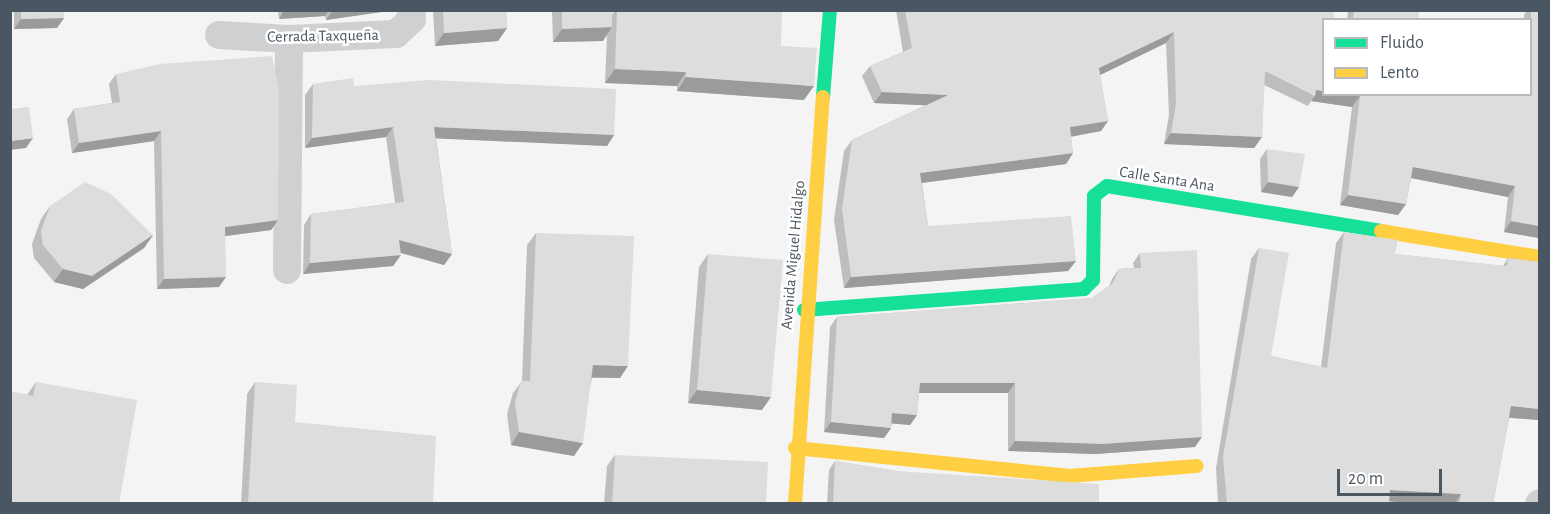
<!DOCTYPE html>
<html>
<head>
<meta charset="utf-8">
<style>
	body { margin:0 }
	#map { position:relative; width:1550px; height:514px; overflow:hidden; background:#f4f4f4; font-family:"Alegreya Sans",sans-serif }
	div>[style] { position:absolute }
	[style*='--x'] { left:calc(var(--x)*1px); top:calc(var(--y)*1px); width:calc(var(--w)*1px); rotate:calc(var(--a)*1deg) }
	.street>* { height:28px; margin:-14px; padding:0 14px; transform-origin:14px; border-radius:14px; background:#ced0d2 }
	.fast>* { height:14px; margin:-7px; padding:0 7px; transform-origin:7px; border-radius:7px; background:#16e098 }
	.slow>* { height:14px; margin:-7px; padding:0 7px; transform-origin:7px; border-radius:7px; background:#ffcf43 }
	.wall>* { inset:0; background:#bebebf }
	.shaded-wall>* { inset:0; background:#9b9b9b }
	.building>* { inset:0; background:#ddddde }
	span { translate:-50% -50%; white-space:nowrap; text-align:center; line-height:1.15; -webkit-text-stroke:5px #fff; paint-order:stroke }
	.street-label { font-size:16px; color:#4a5661 }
	.frame { position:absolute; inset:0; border:12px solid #4a5661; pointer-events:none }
	.legend { position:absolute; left:1322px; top:18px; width:210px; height:78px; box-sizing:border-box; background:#fff; border:2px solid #b7bbc0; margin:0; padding:8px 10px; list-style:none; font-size:18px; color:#4a5661 }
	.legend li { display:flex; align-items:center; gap:12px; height:30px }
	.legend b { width:30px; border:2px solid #b7bbc0 }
	.scale { position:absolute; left:1337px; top:469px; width:105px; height:27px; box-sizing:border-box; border:3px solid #4a5661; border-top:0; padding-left:8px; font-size:18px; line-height:21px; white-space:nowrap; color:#4a5661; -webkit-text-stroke:4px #fff; paint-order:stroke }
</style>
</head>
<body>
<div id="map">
	<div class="street">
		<div style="--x:219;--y:35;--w:70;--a:3.3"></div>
		<div style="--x:289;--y:39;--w:107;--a:-2.7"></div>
		<div style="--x:396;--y:34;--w:22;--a:-43"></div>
		<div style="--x:412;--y:19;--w:9;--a:-96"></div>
		<div style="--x:287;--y:270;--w:231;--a:-89.5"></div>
		<div style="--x:1539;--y:504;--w:1;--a:-45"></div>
	</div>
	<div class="fast">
		<div style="--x:823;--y:97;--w:87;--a:-85.4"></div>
		<div style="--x:804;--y:310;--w:281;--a:-4.3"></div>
		<div style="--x:1084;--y:289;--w:13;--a:-45"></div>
		<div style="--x:1093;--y:280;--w:84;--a:-89.3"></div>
		<div style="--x:1094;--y:196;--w:16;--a:-38"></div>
		<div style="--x:1107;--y:186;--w:278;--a:9.3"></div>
	</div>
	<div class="slow">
		<div style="--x:1381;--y:231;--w:161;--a:9.3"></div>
		<div style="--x:795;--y:448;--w:275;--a:5.8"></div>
		<div style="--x:1069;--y:476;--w:128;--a:-4.5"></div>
		<div style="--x:795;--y:504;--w:408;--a:-86.1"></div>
	</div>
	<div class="wall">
		<div style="clip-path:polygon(14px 10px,64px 10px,64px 18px,57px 28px,14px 29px)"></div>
		<div style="clip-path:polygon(278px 10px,395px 10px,326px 20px,325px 16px,279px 19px)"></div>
		<div style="clip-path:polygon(433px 10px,506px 10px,507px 28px,498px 41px,435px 46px)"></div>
		<div style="clip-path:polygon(552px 10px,612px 10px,612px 15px,615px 10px,755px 10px,781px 46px,804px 100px,677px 91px,677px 86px,605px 83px,607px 34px,603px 41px,553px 42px)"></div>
		<div style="clip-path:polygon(896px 10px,1333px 10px,1323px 94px,1530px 94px,1530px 20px,1524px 20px,1524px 15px,1527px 10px,1539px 10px,1539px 238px,1504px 232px,1508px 197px,1411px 178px,1406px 204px,1398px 215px,1340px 205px,1352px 107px,1311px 101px,1308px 106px,1264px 85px,1262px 137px,1254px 148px,1164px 144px,1169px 115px,1166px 43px,1100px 75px,1108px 121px,1101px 131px,1071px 137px,1073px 153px,1066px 164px,922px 183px,928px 226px,1076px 261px,1068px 271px,844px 288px,834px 220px,844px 151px,852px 140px,926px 105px,874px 103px,862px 76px,870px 66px,903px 52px)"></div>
		<div style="clip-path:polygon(1348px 10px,1419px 10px,1419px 20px,1347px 20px)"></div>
		<div style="clip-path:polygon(116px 74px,278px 220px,271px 230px,225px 236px,219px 287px,157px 289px,154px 141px,72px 153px,67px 119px,74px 109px,112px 103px,109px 84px)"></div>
		<div style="clip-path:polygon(313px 84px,354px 86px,614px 135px,607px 146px,436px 138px,452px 254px,444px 265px,400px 253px,393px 266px,303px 274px,304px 225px,311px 214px,395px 203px,386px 137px,305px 148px,305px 95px)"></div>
		<div style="clip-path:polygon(1267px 149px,1299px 187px,1292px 197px,1261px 192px,1260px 159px)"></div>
		<div style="clip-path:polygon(50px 206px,153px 235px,144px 248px,83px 289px,54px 282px,34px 258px,32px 244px,41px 219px)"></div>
		<div style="clip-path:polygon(1344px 232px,1395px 254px,1503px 266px,1508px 258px,1539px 262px,1539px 420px,1509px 418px,1493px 504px,1426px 504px,1389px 501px,1389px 504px,1218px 504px,1216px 468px,1251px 259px,1259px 248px,1271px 356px,1321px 367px,1336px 243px)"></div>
		<div style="clip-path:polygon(536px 233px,620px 378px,592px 378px,574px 456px,511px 445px,507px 414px,513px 393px,522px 381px,527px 245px)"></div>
		<div style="clip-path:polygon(1140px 253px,1195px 447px,1095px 454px,1008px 451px,1008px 393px,919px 393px,917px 415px,910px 425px,892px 423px,891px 428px,884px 438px,824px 432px,830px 327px,837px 317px,1092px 298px,1109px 286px,1112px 279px,1119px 269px,1134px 268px,1133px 263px)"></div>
		<div style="clip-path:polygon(708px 254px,762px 410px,688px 403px,699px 267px)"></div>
		<div style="clip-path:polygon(36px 382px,119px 504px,27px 395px)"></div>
		<div style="clip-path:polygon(255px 382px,295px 422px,433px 504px,241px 504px,247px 394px)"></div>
		<div style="clip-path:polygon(615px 455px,766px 504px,604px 504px,607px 466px)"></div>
		<div style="clip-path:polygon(835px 461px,1099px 504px,827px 504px,829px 470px)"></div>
	</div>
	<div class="shaded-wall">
		<div style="clip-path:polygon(284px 10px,329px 10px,325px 16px,279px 19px)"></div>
		<div style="clip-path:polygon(333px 10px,395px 10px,326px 20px)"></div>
		<div style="clip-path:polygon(64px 18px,57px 28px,14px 29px,21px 19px)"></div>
		<div style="clip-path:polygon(612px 27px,603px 41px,553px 42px,562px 29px)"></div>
		<div style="clip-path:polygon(507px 28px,498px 41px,435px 46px,444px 33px)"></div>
		<div style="clip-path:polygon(1174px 32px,1166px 43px,1092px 79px,1099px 68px)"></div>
		<div style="clip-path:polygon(615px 69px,686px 72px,677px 86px,605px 83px)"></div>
		<div style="clip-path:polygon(686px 77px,814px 86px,804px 100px,677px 91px)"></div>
		<div style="clip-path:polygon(1316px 90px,1323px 91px,1323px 94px,1346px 94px,1360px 96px,1352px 107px,1311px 101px,1315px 96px)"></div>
		<div style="clip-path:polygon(882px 92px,948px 95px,940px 106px,874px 103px)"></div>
		<div style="clip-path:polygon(1108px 121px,1101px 131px,1062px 138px,1070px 127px)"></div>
		<div style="clip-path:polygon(393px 127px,386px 137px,305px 148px,312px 138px)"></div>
		<div style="clip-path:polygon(434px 127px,614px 135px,607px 146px,427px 138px)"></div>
		<div style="clip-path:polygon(161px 131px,154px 141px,72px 153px,79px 143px)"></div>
		<div style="clip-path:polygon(1171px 133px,1262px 137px,1254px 148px,1164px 144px)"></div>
		<div style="clip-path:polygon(33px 138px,26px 148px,10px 150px,10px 141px)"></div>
		<div style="clip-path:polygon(1073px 153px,1066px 164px,913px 184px,920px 173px)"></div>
		<div style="clip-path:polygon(1413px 167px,1515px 186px,1508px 197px,1406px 177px)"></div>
		<div style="clip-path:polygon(1268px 182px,1299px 187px,1292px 197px,1261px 192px)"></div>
		<div style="clip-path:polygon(1348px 195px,1406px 204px,1398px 215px,1340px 205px)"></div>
		<div style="clip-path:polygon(278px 220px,271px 230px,218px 237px,225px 227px)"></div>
		<div style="clip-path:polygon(1511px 221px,1539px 226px,1539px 238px,1504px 232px)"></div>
		<div style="clip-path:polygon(153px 235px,144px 248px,83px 289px,54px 282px,63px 269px)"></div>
		<div style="clip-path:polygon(399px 240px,452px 254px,444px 265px,392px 250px)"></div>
		<div style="clip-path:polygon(401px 255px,393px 266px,303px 274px,310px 263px)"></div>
		<div style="clip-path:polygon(1076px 261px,1068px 271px,844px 288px,851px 277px)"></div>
		<div style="clip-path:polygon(226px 277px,219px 287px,157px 289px,164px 279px)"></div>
		<div style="clip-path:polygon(593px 365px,628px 366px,620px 378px,585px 377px)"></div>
		<div style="clip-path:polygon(920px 383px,1015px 383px,1008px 393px,913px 393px)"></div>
		<div style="clip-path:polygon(697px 390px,771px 397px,762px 410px,688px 403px)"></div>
		<div style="clip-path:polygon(1511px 406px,1539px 409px,1539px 420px,1503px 417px)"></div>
		<div style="clip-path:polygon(892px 413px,917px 415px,910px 425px,886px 423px)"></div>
		<div style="clip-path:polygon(831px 422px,891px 428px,884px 438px,824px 432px)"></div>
		<div style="clip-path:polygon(519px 432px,583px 443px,574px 456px,511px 445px)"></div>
		<div style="clip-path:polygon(1202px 437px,1195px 447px,1095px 454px,1008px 451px,1015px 441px)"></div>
		<div style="clip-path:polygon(1390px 490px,1461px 494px,1455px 504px,1426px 504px,1382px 501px)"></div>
	</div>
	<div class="building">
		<div style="clip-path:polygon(21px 10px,64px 10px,64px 18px,21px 19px)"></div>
		<div style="clip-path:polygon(443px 10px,506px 10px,507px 28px,444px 33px)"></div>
		<div style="clip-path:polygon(562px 10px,612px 10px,612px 27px,562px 29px)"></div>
		<div style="clip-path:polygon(617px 10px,782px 11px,781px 46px,817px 48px,814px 86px,686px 77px,686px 72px,615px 69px)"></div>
		<div style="clip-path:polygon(905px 10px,1333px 10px,1335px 20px,1323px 20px,1323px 91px,1316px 90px,1315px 96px,1265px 71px,1262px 137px,1171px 133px,1176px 104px,1174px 32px,1099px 68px,1108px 121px,1070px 127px,1073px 153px,920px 173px,928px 226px,1071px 216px,1076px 261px,851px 277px,842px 209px,852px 140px,948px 95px,882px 92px,870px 66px,912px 48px)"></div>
		<div style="clip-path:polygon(1354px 10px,1419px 10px,1419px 20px,1353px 20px)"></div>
		<div style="clip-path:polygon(1531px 10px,1539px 10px,1539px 226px,1511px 221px,1515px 186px,1413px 167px,1406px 204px,1348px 195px,1360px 96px,1346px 94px,1530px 94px)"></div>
		<div style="clip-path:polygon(272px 56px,279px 90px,278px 220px,225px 227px,226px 277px,164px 279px,161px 131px,79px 143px,74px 109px,120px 102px,116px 74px,160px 64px)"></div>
		<div style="clip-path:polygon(353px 78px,354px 86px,429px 80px,616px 89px,614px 135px,434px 127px,452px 254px,399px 240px,401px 255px,310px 263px,311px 214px,404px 202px,393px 127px,312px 138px,313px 84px)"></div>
		<div style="clip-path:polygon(29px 107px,33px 138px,10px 141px,10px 109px)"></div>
		<div style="clip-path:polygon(1267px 149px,1305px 154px,1299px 187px,1268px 182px)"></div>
		<div style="clip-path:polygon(85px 182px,111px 194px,153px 235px,92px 276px,63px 269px,43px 245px,41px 231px,50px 206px)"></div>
		<div style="clip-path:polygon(1344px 232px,1398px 240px,1395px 254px,1507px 266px,1508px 258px,1539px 262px,1539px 409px,1511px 406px,1493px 504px,1459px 504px,1461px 494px,1390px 490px,1389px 504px,1227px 504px,1223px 457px,1259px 248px,1289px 253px,1271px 356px,1327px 368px)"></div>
		<div style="clip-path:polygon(536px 233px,634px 236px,628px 366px,593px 365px,583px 443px,519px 432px,515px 402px,521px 381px,530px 381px)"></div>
		<div style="clip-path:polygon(1197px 250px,1202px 437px,1102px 444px,1015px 441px,1015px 383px,920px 383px,917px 415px,892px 413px,891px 428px,831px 422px,837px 317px,1092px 298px,1113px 283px,1119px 269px,1141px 268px,1140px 253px)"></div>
		<div style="clip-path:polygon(708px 254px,783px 260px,771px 397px,697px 390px)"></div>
		<div style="clip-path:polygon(36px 382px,137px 400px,119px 504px,10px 504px,10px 391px,33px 396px)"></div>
		<div style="clip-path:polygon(255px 382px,297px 385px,295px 422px,436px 436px,433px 504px,248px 504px)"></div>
		<div style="clip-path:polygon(615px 455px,768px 462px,766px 504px,612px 504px)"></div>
		<div style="clip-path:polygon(835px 461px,896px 471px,1099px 484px,1099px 504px,833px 504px)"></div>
	</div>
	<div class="street-label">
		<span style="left:323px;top:36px;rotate:-1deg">Cerrada Taxqueña</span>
		<span style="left:1167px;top:179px;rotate:9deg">Calle Santa Ana</span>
		<span style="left:793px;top:255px;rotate:-85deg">Avenida Miguel Hidalgo</span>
	</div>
	<div class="frame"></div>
	<ul class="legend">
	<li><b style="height:8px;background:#16e098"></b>Fluido</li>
	<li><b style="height:8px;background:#ffcf43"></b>Lento</li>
	</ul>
	<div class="scale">20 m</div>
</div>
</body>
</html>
